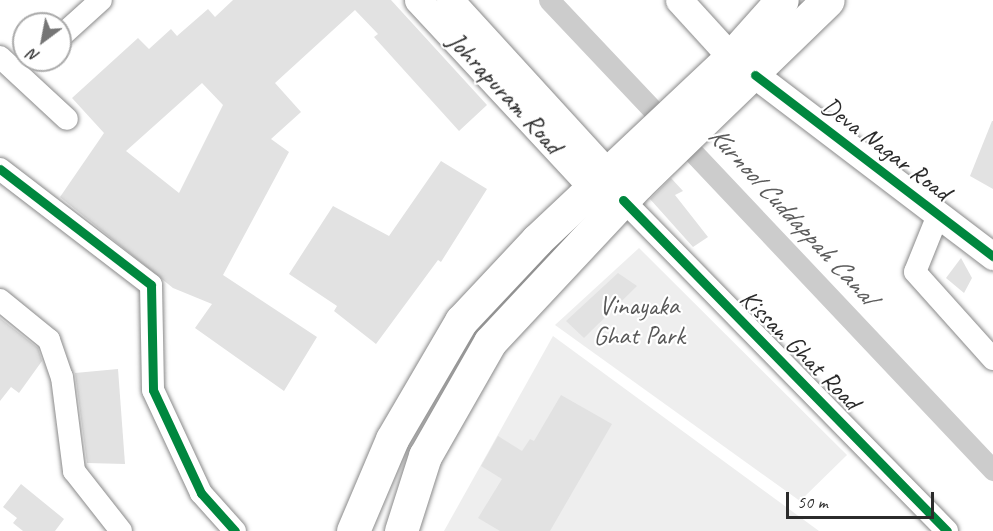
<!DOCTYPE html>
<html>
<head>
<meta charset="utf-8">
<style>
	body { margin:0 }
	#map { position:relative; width:993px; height:531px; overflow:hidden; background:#fff; font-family:Caveat,sans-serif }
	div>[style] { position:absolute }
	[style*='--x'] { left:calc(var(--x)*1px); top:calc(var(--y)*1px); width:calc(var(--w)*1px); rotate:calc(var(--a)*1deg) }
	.built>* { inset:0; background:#eee }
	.canal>* { height:21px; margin:-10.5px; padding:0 10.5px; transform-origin:10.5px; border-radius:10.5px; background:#ccc }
	.building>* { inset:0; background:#e2e2e2 }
	.roads { filter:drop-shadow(0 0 2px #8a8a8a) drop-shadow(0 0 2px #8a8a8a) }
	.minor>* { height:22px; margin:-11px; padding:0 11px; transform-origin:11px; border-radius:11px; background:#fff }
	.tertiary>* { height:27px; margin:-13.5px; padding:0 13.5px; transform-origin:13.5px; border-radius:13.5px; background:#fff }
	.primary>* { height:33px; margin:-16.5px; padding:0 16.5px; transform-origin:16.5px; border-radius:16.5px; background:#fff }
	.cycleway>* { height:9px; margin:-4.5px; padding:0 4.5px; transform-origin:4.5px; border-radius:4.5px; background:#00873e }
	span { translate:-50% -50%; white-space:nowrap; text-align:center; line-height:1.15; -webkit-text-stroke:4.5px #fff; paint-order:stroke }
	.street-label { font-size:26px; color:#2b2b2b }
	.park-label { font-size:26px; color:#585858 }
	.water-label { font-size:27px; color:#5c5c5c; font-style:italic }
	.north { position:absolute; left:12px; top:12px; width:60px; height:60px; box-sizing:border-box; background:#fff; border:2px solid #aaa; border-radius:50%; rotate:212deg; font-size:16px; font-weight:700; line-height:24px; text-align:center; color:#2b2b2b }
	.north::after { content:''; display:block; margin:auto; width:21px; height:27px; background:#757575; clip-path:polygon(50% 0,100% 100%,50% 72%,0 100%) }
	.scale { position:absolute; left:786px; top:492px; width:148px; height:27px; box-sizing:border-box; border:3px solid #2b2b2b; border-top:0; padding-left:8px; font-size:18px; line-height:21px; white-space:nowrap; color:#2b2b2b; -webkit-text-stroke:4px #fff; paint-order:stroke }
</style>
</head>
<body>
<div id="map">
	<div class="built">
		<div style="clip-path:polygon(639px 248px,847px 455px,800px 501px,555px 325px)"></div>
		<div style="clip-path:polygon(553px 336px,819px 531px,444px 531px)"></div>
	</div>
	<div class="canal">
		<div style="--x:549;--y:0;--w:647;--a:46.63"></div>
	</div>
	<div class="building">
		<div style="clip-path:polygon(evenodd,233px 0,391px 0,487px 105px,459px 131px,374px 37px,378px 34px,355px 10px,275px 83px,301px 112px,271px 139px,289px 152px,223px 275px,317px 337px,284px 391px,195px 328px,212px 304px,173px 288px,60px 197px,104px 133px,72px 98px,138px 38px,149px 49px,171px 29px,177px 36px,208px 9px,215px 17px,233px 0,202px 83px,223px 105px,179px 193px,126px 151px,202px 83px)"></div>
		<div style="clip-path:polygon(992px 121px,993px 121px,993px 189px,970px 176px)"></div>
		<div style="clip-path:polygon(441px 161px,487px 189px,441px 262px,438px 260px,376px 344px,334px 311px,337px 306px,289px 274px,333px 206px,389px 236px)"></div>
		<div style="clip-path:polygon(671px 178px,683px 191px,675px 195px,708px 237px,693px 247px,650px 199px)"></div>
		<div style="clip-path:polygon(961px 258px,972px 278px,964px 293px,946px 278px)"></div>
		<div style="clip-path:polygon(618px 273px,637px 286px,584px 338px,566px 321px)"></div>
		<div style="clip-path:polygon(0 318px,38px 348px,42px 361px,19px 393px,11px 387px,0 401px)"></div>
		<div style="clip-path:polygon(118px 369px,125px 464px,87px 463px,75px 373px)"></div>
		<div style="clip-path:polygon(561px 395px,612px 424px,550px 531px,500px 531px,478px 518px,502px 479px,481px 466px,498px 436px,522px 451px,530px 439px,534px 441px)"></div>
		<div style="clip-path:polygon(21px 484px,64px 519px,55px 531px,23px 531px,13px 523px,17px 518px,3px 507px)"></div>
	</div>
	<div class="roads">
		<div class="minor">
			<div style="--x:60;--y:37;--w:55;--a:-42.1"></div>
			<div style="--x:0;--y:57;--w:91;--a:42.8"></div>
			<div style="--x:0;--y:169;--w:190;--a:37.5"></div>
			<div style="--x:151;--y:285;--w:105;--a:88.9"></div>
			<div style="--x:153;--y:390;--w:114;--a:65"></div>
			<div style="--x:201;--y:493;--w:51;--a:48.2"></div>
			<div style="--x:623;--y:200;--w:463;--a:45.6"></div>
			<div style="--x:938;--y:215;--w:61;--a:112"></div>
			<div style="--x:915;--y:272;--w:117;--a:48.1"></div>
			<div style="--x:0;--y:300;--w:63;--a:39.2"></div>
			<div style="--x:49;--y:340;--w:39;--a:71"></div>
			<div style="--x:62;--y:377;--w:95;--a:82.7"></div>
			<div style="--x:74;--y:471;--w:76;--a:51.9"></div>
		</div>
		<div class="tertiary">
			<div style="--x:418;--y:0;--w:255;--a:47.1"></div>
			<div style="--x:450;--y:0;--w:233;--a:47.6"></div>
			<div style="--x:679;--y:0;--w:77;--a:47.6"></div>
			<div style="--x:755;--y:75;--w:299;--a:37.3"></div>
		</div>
		<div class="primary">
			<div style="--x:353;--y:531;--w:100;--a:-67"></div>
			<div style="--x:392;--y:439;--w:137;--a:-59.7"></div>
			<div style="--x:461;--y:321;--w:111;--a:-46.8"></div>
			<div style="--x:537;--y:240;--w:267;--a:-43.3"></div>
			<div style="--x:731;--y:57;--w:76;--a:-48.2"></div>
			<div style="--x:401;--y:531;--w:79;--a:-72.3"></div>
			<div style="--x:425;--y:456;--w:131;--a:-60.3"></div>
			<div style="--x:490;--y:342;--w:216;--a:-46.9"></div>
			<div style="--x:638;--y:184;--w:264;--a:-44.1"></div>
		</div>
	</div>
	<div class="cycleway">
		<div style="--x:755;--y:75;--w:299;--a:37.3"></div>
		<div style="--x:0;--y:169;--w:190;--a:37.5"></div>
		<div style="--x:151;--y:285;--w:105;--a:88.9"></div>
		<div style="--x:153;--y:390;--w:114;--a:65"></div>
		<div style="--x:201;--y:493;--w:51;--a:48.2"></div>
		<div style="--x:623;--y:200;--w:463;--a:45.6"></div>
	</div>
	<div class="street-label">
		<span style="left:505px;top:93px;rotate:47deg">Johrapuram Road</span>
		<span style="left:886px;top:149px;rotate:37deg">Deva Nagar Road</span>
		<span style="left:800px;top:350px;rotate:45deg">Kissan Ghat Road</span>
	</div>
	<div class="park-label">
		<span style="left:639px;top:321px">Vinayaka<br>Ghat Park</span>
	</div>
	<div class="water-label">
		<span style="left:792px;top:215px;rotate:47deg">Kurnool Cuddappah Canal</span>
	</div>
	<div class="north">N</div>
	<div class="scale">50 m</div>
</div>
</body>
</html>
